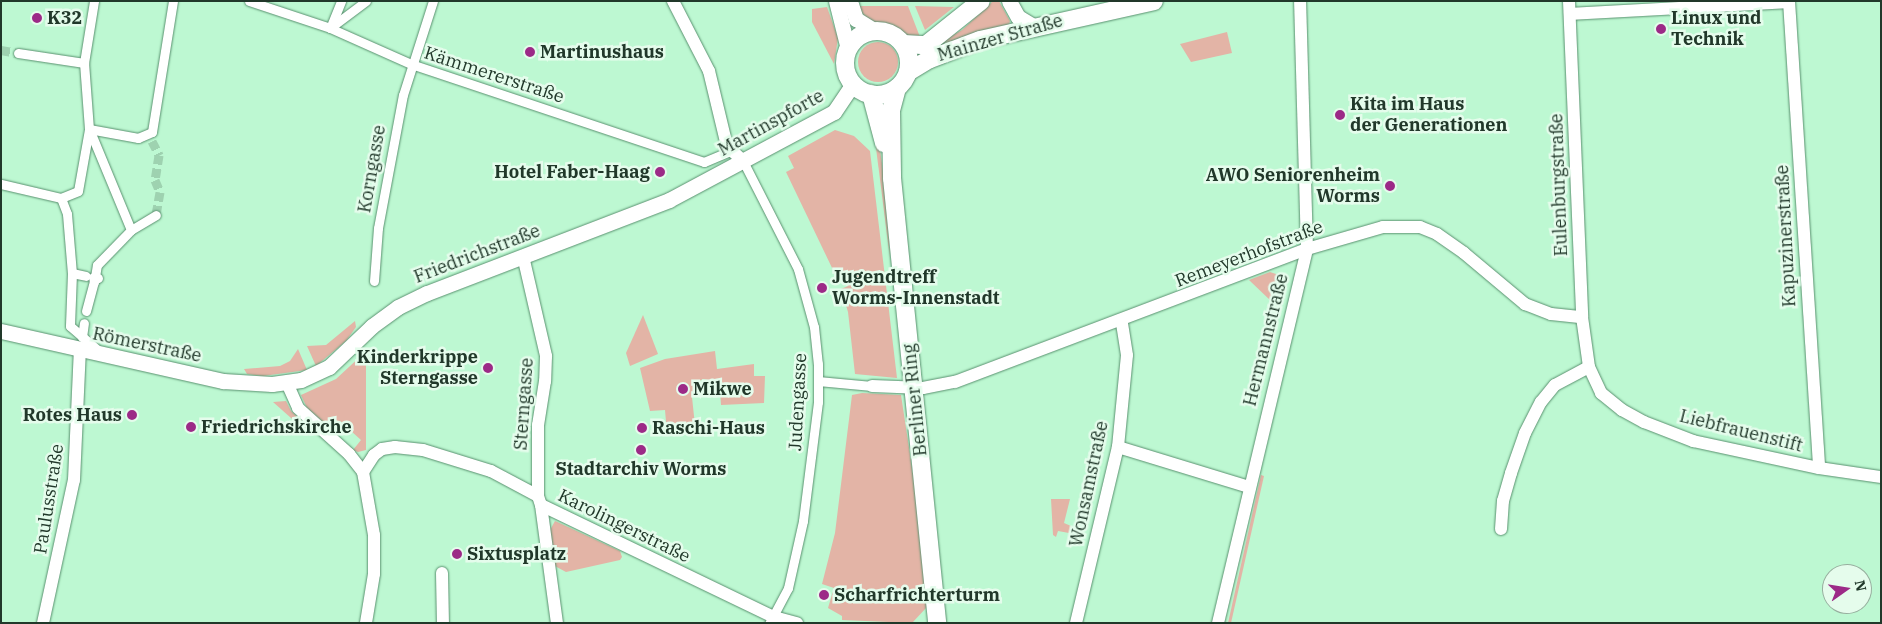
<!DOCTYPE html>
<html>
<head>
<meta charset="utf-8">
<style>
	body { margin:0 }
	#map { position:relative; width:1882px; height:624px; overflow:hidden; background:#bdf8d2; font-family:"IBM Plex Serif",serif }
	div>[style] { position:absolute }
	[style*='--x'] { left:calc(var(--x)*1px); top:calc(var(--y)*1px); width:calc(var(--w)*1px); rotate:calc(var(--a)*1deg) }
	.green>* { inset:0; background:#e3b4a6 }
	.round { border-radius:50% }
	.pedestrian-tunnel>* { height:9px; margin-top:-4.5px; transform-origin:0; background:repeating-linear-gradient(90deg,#9ed2b0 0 9px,transparent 0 13.5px) }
	.roads { filter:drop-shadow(0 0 1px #59916f) drop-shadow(0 0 1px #59916f) }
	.pedestrian>* { height:9px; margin:-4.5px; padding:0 4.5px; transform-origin:4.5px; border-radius:4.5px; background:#fff }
	.minor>* { height:12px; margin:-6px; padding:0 6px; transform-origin:6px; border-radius:6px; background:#fff }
	.tertiary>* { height:15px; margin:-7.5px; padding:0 7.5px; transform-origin:7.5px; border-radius:7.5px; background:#fff }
	.secondary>* { height:18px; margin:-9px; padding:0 9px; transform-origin:9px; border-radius:9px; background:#fff }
	.secondary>.ring { margin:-9px; padding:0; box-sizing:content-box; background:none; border:18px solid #fff; border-radius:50% }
	.dots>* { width:14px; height:14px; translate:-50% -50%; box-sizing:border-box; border:2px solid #e5fcec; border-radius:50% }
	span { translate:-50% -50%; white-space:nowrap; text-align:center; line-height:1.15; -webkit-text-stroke:5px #e5fcec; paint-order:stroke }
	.poi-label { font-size:18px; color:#21382a; font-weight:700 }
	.left { translate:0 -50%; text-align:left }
	.right { translate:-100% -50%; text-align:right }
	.street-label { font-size:18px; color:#21382a }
	.frame { position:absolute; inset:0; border:2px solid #21382a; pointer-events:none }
	.north { position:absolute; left:1822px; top:564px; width:50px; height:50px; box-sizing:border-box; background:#e5fcec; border:1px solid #97ae9e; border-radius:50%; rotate:77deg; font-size:14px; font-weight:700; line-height:20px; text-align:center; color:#21382a }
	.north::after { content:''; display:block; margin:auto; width:18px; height:22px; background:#9c2a87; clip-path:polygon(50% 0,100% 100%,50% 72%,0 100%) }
</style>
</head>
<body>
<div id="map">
	<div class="green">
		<div style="clip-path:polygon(993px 1px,999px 1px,1010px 21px,1009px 25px,934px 51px,932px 47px,962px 30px)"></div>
		<div style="clip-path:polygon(856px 6px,908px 6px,920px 37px,907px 36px,894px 28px,871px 23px)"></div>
		<div style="clip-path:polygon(915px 6px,954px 7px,925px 30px)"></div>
		<div style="clip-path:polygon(827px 7px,838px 38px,834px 64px,812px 22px,812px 9px)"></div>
		<div style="clip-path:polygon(1227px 32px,1232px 53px,1191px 62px,1180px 44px)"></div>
		<div class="round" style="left:858px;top:42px;width:40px;height:40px"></div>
		<div style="clip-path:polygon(835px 130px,854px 136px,870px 151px,897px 378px,855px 374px,848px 312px,841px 289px,848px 286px,841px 270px,834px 272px,786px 172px,794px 168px,788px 156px)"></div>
		<div style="clip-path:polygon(874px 132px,879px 143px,886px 191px,890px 259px)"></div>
		<div style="clip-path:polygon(1270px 272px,1279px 275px,1284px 282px,1280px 306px,1275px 305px,1249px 280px)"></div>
		<div style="clip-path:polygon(643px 315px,658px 354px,630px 366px,626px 353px)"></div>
		<div style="clip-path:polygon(355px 321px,356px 327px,346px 341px,316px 366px,307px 346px,326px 345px)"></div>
		<div style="clip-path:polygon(298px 349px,307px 370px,263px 376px,247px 374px,244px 369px,280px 366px,290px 361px)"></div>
		<div style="clip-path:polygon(715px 351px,717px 369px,754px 364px,754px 376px,765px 376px,764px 403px,721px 405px,720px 390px,712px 392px,708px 380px,703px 379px,698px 382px,700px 394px,692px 397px,696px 435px,667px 433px,665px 410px,650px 411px,640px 368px,665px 359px)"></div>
		<div style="clip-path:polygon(363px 354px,366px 357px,366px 450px,358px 452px,353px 450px,361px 440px,340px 421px,332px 430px,307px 408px,301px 395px,336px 379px)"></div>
		<div style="clip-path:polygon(862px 393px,901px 395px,916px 494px,927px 607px,912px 623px,842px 620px,842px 616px,828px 608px,834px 588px,822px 584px,835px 533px,852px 395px)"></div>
		<div style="clip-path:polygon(286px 401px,291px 411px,313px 430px,309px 434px,273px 402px)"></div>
		<div style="clip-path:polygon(1261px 475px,1264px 476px,1231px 623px,1228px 623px)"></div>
		<div style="clip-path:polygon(1051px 499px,1070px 499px,1064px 523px,1071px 526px,1069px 533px,1058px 531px,1056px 537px,1053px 535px)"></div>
		<div style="clip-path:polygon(555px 521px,620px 551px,622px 557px,620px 560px,566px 572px,553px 565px,550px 530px)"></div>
	</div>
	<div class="pedestrian-tunnel">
		<div style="--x:1;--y:50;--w:17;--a:10"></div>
		<div style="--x:152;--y:141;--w:16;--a:63"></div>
		<div style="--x:159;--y:155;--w:25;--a:99"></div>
		<div style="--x:155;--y:180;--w:13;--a:67"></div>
		<div style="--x:160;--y:192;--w:23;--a:100"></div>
	</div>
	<div class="roads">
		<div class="pedestrian">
			<div style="--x:249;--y:1;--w:85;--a:18.4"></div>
			<div style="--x:330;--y:28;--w:89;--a:24"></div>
			<div style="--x:411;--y:64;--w:309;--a:18.5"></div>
			<div style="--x:704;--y:162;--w:28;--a:-23"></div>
			<div style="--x:331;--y:26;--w:27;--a:-68"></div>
			<div style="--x:330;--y:28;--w:45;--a:-36.9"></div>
			<div style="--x:18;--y:53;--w:67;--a:8.6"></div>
			<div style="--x:89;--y:129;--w:50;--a:10.4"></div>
			<div style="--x:138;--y:138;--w:15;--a:-23"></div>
			<div style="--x:152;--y:132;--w:133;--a:-80.9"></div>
			<div style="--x:90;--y:131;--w:107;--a:67.5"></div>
			<div style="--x:743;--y:161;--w:121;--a:63"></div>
			<div style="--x:798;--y:269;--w:60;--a:74.6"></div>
			<div style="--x:814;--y:327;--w:37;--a:84"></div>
			<div style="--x:818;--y:364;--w:38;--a:90"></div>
			<div style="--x:818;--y:402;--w:120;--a:97.2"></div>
			<div style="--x:803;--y:521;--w:69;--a:102.6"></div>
			<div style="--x:788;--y:588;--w:40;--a:118"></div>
			<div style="--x:1;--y:184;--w:62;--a:13.1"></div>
			<div style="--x:61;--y:198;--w:18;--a:-22"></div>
			<div style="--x:78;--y:191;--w:63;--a:-79.9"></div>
			<div style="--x:89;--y:129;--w:66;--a:-94.3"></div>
			<div style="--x:84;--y:63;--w:63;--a:-80.8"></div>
			<div style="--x:61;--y:198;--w:17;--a:69"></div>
			<div style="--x:67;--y:214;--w:59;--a:85.2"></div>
			<div style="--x:72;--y:273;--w:14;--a:12"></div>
			<div style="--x:72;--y:273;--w:53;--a:92.2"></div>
			<div style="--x:70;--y:326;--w:35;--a:41"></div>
			<div style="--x:98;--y:278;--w:3;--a:-162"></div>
			<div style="--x:95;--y:277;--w:12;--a:-81"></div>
			<div style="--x:97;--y:265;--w:49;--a:-45.8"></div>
			<div style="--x:131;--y:230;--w:29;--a:-31"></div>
			<div style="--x:374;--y:281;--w:53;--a:-85.7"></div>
			<div style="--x:378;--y:228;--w:135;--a:-79.4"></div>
			<div style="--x:403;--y:95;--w:99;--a:-72.3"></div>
			<div style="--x:86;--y:311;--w:30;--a:-75"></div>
			<div style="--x:94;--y:282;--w:5;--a:-101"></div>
			<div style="--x:82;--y:337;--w:14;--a:-82"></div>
			<div style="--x:818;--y:381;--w:54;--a:5.3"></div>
		</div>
		<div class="minor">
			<div style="--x:673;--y:1;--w:79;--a:62.8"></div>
			<div style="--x:709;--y:71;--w:77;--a:76.5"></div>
			<div style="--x:727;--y:146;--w:22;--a:43"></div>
			<div style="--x:1569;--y:1;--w:316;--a:87.6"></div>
			<div style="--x:1582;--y:317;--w:50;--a:82"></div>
			<div style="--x:1589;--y:367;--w:29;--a:65"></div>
			<div style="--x:1601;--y:393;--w:27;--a:39"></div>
			<div style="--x:1622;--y:410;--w:25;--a:29"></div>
			<div style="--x:1644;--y:422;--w:53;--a:21.2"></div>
			<div style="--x:1693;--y:441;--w:129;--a:12.1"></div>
			<div style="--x:1819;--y:468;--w:63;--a:8.3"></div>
			<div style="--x:1789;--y:1;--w:468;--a:86.3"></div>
			<div style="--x:1570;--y:14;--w:219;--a:-3.1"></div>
			<div style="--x:523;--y:256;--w:103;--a:77"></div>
			<div style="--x:546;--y:356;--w:25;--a:92"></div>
			<div style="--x:545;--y:381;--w:45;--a:99"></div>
			<div style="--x:538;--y:425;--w:71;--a:90"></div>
			<div style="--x:287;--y:383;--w:27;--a:66"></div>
			<div style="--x:298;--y:408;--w:69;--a:42"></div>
			<div style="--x:349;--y:454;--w:23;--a:52"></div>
			<div style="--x:363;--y:472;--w:64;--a:80.1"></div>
			<div style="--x:374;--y:535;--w:39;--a:90"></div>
			<div style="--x:374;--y:574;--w:50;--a:99.3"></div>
			<div style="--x:872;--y:386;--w:51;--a:2.2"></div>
			<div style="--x:923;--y:388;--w:33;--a:-11"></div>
			<div style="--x:955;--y:382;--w:376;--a:-20.7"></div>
			<div style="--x:1307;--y:249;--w:79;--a:-16.1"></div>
			<div style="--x:1383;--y:227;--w:37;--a:0"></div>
			<div style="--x:1420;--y:227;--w:18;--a:22"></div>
			<div style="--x:1437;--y:234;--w:33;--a:35"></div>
			<div style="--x:1464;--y:253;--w:80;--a:39.9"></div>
			<div style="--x:1525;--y:304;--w:28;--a:21"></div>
			<div style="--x:1551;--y:314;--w:31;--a:6"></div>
			<div style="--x:1118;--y:447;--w:137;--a:17"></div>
			<div style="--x:363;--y:472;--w:20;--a:-57"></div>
			<div style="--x:374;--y:455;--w:10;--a:-37"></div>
			<div style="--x:382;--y:449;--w:13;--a:-9"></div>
			<div style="--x:395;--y:447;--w:28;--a:6"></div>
			<div style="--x:423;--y:450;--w:71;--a:17.2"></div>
			<div style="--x:491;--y:471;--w:53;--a:28"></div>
			<div style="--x:538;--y:496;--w:9;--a:72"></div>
			<div style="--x:541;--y:505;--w:119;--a:82.3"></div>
			<div style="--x:541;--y:505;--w:259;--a:25.7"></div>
			<div style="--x:774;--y:617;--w:24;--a:15"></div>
			<div style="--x:1501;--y:529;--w:28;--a:-86"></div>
			<div style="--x:1503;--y:501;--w:29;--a:-74"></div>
			<div style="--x:1511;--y:473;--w:42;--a:-70.7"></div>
			<div style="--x:1525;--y:433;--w:35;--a:-63"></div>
			<div style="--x:1541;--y:402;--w:22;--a:-51"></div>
			<div style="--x:1555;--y:385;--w:38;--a:-28"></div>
			<div style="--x:442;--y:573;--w:50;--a:88.9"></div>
			<div style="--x:43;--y:623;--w:146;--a:-77.8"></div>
			<div style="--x:74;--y:480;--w:130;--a:-87.4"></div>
			<div style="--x:1076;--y:623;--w:181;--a:-76.6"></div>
			<div style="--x:1118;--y:447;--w:92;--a:-84.4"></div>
			<div style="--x:1127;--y:355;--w:33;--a:-99"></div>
			<div style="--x:1218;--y:623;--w:384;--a:-76.6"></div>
			<div style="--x:1307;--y:249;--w:248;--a:-91.6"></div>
		</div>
		<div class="tertiary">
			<div style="--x:836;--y:1;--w:49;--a:76"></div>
			<div style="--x:850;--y:1;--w:19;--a:72"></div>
			<div style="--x:856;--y:19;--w:22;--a:32"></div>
			<div style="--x:1009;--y:1;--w:18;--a:61"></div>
			<div style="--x:1018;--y:17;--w:17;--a:31"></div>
			<div style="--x:1;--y:331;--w:228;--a:12.7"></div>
			<div style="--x:223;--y:381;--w:49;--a:3.5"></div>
			<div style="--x:272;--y:384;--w:29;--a:-8"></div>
			<div style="--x:301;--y:380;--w:31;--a:-25"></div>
			<div style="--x:329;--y:367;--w:59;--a:-43.6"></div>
			<div style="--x:372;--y:326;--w:32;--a:-36"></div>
			<div style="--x:398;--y:307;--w:32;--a:-26"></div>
			<div style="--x:427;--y:293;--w:259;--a:-21"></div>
			<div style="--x:669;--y:200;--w:187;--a:-28.1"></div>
			<div style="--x:834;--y:112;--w:34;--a:-56"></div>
		</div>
		<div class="secondary">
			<div class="ring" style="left:845px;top:31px;width:46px;height:46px"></div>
			<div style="--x:904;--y:44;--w:22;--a:3"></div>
			<div style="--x:926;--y:45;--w:70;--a:-38.7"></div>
			<div style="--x:908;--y:72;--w:26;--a:-31"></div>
			<div style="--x:930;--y:59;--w:53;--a:-20.8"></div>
			<div style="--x:980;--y:40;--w:178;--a:-12.6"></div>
			<div style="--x:897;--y:88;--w:24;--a:105"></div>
			<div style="--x:891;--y:111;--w:67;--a:89.1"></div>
			<div style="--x:892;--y:178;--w:447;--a:84.2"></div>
			<div style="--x:871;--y:94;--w:51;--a:75.1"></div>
		</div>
	</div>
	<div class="dots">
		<div style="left:37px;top:18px;background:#9c2a87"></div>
		<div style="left:1661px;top:29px;background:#9c2a87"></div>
		<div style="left:530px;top:52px;background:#9c2a87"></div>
		<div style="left:1340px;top:115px;background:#9c2a87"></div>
		<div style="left:660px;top:172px;background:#9c2a87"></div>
		<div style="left:1390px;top:186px;background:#9c2a87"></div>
		<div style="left:822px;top:288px;background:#9c2a87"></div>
		<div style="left:488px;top:368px;background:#9c2a87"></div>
		<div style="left:683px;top:389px;background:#9c2a87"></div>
		<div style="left:132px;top:415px;background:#9c2a87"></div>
		<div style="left:191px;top:427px;background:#9c2a87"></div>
		<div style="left:642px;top:428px;background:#9c2a87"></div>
		<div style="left:641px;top:450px;background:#9c2a87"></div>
		<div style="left:457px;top:554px;background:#9c2a87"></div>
		<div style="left:824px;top:595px;background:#9c2a87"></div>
	</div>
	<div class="poi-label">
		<span class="left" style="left:47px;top:18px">K32</span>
		<span class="left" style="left:1671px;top:29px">Linux und<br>Technik</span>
		<span class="left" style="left:540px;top:52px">Martinushaus</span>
		<span class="left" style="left:1350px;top:115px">Kita im Haus<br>der Generationen</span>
		<span class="right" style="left:650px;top:172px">Hotel Faber-Haag</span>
		<span class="right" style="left:1380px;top:186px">AWO Seniorenheim<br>Worms</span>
		<span class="left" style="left:832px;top:288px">Jugendtreff<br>Worms-Innenstadt</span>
		<span class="right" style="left:478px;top:368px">Kinderkrippe<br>Sterngasse</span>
		<span class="left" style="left:693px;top:389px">Mikwe</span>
		<span class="right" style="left:122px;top:415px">Rotes Haus</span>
		<span class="left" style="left:201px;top:427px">Friedrichskirche</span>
		<span class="left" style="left:652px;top:428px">Raschi-Haus</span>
		<span style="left:641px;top:469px">Stadtarchiv Worms</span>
		<span class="left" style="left:467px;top:554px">Sixtusplatz</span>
		<span class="left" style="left:834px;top:595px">Scharfrichterturm</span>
	</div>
	<div class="street-label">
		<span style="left:1000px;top:38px;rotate:-16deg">Mainzer Straße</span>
		<span style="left:494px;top:75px;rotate:18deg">Kämmererstraße</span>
		<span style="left:771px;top:123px;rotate:-29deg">Martinspforte</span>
		<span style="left:372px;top:169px;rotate:-80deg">Korngasse</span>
		<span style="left:1559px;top:185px;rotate:-92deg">Eulenburgstraße</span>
		<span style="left:1786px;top:236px;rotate:-93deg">Kapuzinerstraße</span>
		<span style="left:477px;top:254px;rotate:-21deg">Friedrichstraße</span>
		<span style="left:1249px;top:254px;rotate:-21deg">Remeyerhofstraße</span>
		<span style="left:1266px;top:340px;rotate:-76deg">Hermannstraße</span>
		<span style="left:147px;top:345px;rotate:12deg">Römerstraße</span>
		<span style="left:915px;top:400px;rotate:-96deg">Berliner Ring</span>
		<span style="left:798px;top:402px;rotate:-87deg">Judengasse</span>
		<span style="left:524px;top:404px;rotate:-86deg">Sterngasse</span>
		<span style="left:1741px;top:431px;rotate:14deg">Liebfrauenstift</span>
		<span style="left:1089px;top:484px;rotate:-78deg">Wonsamstraße</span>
		<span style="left:49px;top:499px;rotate:-81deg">Paulusstraße</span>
		<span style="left:624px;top:526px;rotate:26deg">Karolingerstraße</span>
	</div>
	<div class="frame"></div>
	<div class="north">N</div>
</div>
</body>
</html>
